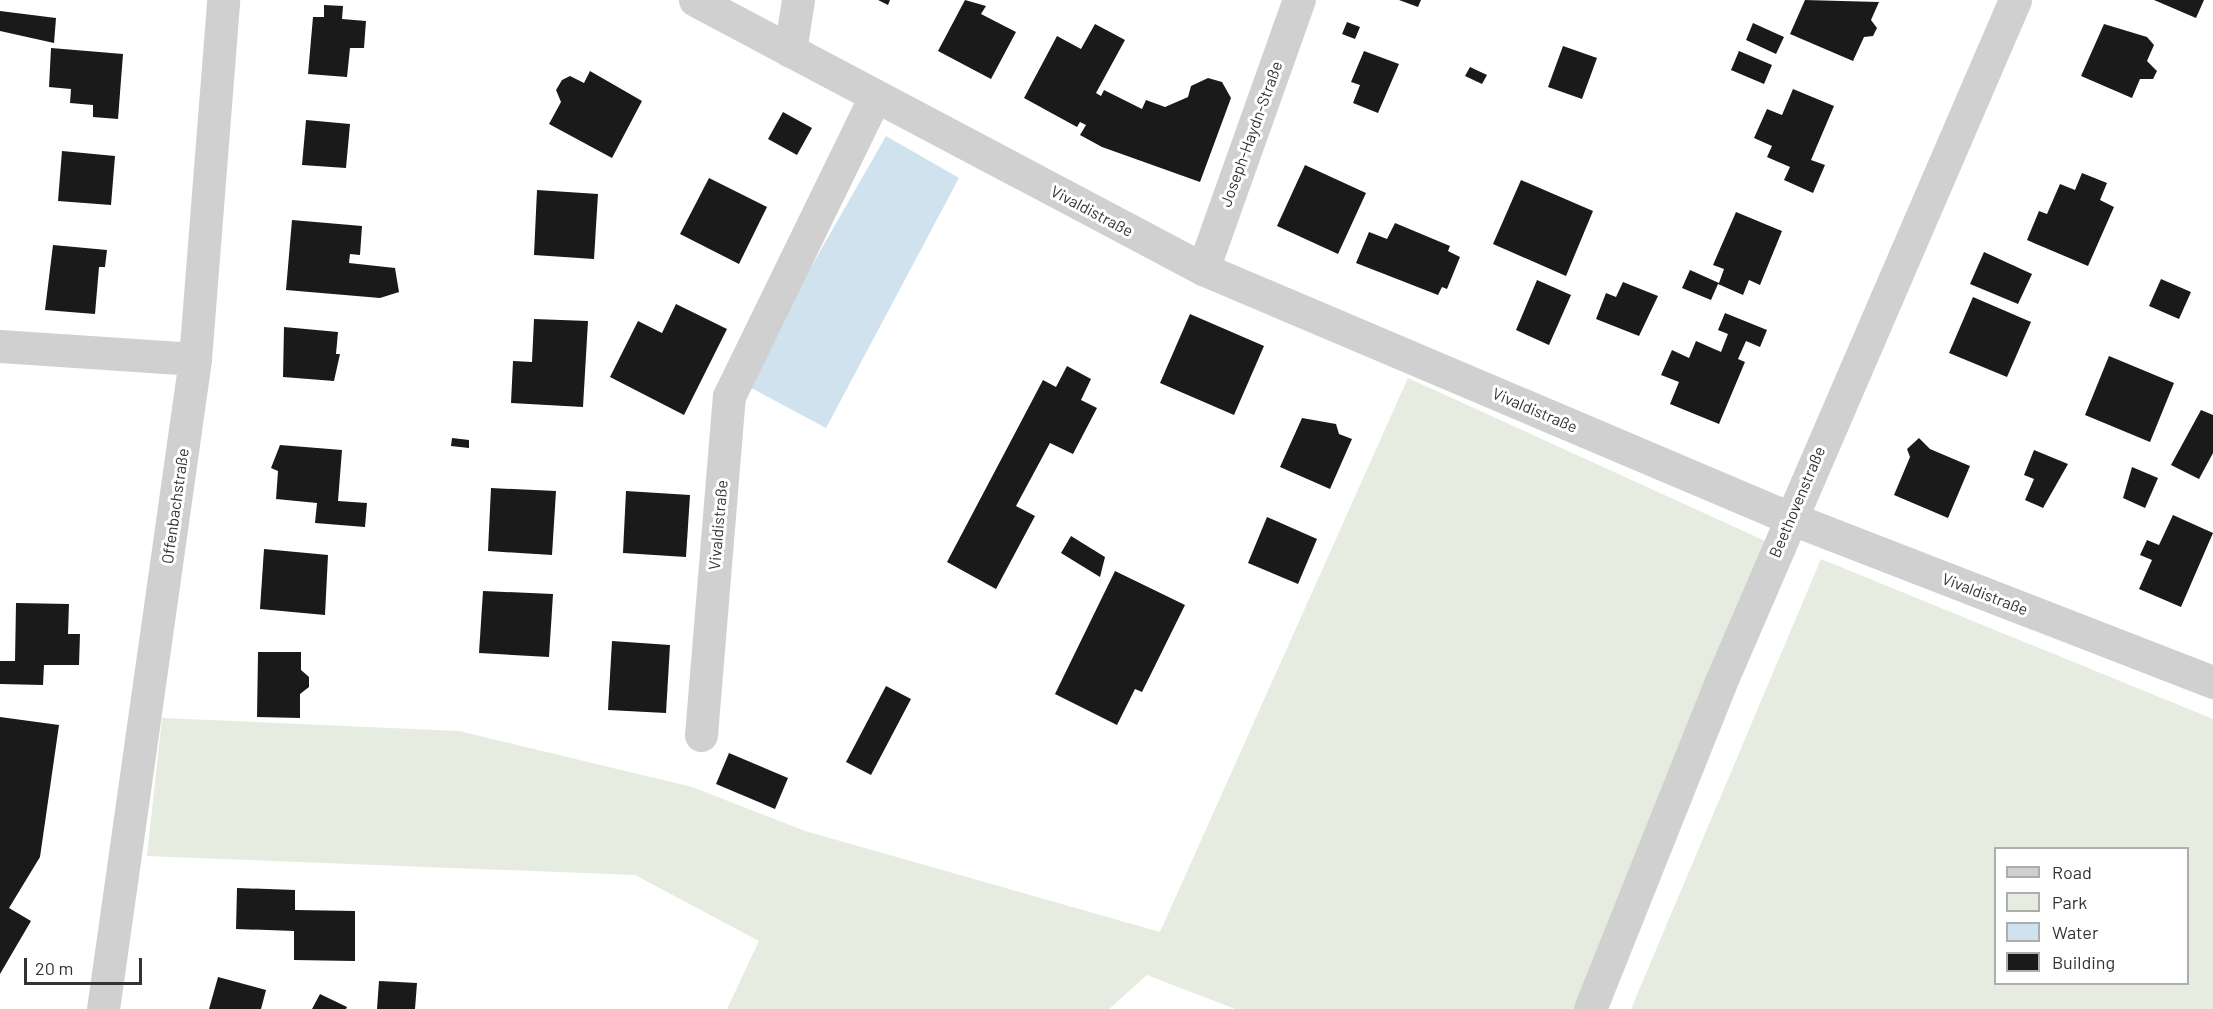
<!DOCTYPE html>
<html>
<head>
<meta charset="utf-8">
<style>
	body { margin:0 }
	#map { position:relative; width:2213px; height:1009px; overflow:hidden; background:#fff; font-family:Barlow,sans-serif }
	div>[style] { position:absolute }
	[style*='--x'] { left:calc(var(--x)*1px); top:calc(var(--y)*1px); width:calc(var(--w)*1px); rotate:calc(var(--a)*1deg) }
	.green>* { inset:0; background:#e6ecdf }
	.water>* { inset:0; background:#cfe2ee }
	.building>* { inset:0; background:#1a1a1a }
	.minor>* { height:33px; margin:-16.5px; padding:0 16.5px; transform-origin:16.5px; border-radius:16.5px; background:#d0d0d0 }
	span { translate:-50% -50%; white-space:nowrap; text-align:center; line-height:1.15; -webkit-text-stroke:6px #fff; paint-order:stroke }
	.street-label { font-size:16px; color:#333 }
	.legend { position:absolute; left:1994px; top:847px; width:195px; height:138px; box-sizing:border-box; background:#fff; border:2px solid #adadad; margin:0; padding:8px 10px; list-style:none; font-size:18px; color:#333 }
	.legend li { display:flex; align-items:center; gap:12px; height:30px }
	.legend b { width:30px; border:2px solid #adadad }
	.scale { position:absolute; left:24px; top:958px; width:118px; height:27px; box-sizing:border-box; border:3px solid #333; border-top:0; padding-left:8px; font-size:18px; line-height:21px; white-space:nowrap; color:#333; -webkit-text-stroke:4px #fff; paint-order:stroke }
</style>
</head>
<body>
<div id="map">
	<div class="green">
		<div style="clip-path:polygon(1408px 378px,1774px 545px,1577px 1009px,1235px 1009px,1147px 975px,1109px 1009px,727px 1009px,759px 941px,635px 875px,147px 856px,162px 718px,459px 731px,692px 787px,805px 831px,1160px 932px)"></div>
		<div style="clip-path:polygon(evenodd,1821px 559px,2213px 719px,2213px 1009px,1631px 1009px,1821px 559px,1996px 848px,2188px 848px,2188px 984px,1996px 984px,1996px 848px)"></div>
	</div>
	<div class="water">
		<div style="clip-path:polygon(886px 136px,959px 178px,826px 428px,744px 384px)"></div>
	</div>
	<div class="building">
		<div style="clip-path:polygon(878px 0,890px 0,888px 5px)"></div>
		<div style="clip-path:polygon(965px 0,986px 6px,981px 14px,1016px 32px,991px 79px,938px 51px)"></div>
		<div style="clip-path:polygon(1399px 0,1421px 0,1418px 7px)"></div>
		<div style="clip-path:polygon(1805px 0,1879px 2px,1871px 20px,1877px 28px,1873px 36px,1864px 37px,1853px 61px,1790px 34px)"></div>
		<div style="clip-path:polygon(2154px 0,2204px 0,2196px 18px)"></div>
		<div style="clip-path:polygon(324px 5px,343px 6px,342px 19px,366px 21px,364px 48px,350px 48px,347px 77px,308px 74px,313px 17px,324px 17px)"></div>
		<div style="clip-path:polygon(0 11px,56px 18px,54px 43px,0 31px)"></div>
		<div style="clip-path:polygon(1347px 22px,1360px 27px,1355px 39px,1342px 34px)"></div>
		<div style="clip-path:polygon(1753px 23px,1784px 37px,1776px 54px,1746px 40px)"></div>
		<div style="clip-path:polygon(1095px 24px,1125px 40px,1096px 93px,1101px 96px,1104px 90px,1142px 109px,1146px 100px,1165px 107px,1188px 97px,1191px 86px,1208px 78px,1222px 82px,1231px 98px,1200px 182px,1102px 147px,1080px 135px,1086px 125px,1080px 122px,1077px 127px,1024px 98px,1057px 36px,1081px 49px)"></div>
		<div style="clip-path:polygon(2104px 24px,2147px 37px,2154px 45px,2147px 61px,2157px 71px,2153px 79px,2140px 79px,2132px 98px,2081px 76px)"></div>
		<div style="clip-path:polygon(1563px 46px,1597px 58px,1582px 99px,1548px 87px)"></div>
		<div style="clip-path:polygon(51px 48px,123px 54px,118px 119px,93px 117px,93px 105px,70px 103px,71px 89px,49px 87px)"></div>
		<div style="clip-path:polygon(1364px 51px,1399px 64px,1378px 113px,1353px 103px,1360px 85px,1351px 82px)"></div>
		<div style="clip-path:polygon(1739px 51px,1772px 65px,1764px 84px,1731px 70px)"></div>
		<div style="clip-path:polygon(1470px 67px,1487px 75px,1482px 84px,1465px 76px)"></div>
		<div style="clip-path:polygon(590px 71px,642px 101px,612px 158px,549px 124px,561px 102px,556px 90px,562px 80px,570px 76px,584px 83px)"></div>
		<div style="clip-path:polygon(1793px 89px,1834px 106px,1811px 160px,1825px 165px,1813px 193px,1784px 180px,1790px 167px,1767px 157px,1772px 146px,1754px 138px,1767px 109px,1782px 115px)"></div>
		<div style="clip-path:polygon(783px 112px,812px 128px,797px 155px,768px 139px)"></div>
		<div style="clip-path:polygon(306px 120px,350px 124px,346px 168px,302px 165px)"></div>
		<div style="clip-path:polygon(62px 151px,115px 156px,111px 205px,58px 201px)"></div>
		<div style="clip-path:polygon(1305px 165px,1366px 193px,1338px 254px,1277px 226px)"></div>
		<div style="clip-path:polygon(2082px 173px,2107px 183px,2100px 200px,2114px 207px,2088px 266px,2027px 240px,2039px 211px,2047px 214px,2060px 184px,2075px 190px)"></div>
		<div style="clip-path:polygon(709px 178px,767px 207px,739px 264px,680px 234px)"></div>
		<div style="clip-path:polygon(1521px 180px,1593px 211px,1566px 276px,1493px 244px)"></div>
		<div style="clip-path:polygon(537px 190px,598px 194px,594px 259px,534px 255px)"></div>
		<div style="clip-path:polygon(1736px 212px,1782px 231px,1760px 285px,1749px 280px,1743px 295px,1718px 284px,1711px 300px,1682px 288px,1690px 270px,1719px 283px,1724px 269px,1713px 265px)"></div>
		<div style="clip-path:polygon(292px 220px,362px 226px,360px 255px,350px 254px,349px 263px,395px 268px,399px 292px,380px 298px,286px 290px)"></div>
		<div style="clip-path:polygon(1395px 223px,1450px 246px,1448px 251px,1460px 257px,1447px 289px,1442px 287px,1438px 295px,1356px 263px,1369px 232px,1387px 239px)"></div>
		<div style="clip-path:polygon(53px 245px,107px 250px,105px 267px,99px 267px,95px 314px,45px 310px)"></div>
		<div style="clip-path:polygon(1984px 252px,2032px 274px,2018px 304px,1970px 284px)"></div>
		<div style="clip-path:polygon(2161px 279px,2191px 292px,2179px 319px,2149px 306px)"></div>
		<div style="clip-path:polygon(1537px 280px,1571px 295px,1549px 345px,1516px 330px)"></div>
		<div style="clip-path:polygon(1623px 282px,1658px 296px,1639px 336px,1596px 319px,1606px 293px,1616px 297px)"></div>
		<div style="clip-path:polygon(1973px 297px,2031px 322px,2007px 377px,1949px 353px)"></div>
		<div style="clip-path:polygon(676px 304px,727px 329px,684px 415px,610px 377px,638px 321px,662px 333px)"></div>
		<div style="clip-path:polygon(1725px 313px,1767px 330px,1760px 347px,1746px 341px,1738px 359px,1745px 362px,1719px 424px,1670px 404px,1679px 382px,1661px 375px,1672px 350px,1689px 358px,1696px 341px,1721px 352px,1728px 334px,1718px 330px)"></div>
		<div style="clip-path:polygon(1190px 314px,1264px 346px,1234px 415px,1160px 383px)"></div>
		<div style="clip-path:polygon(534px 319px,588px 321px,583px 407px,511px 403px,513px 361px,532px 362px)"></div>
		<div style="clip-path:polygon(284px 327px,338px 332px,336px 354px,340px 354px,334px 381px,283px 377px)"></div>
		<div style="clip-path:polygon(2109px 356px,2174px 383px,2150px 442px,2085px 415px)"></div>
		<div style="clip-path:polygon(1067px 366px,1091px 379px,1081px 400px,1097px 408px,1073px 454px,1050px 443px,1016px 506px,1035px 516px,996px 589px,947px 562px,1043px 380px,1056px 387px)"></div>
		<div style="clip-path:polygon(2201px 410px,2213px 415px,2213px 453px,2199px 479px,2171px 465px)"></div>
		<div style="clip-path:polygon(1302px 418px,1336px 424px,1339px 434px,1352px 439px,1330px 489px,1280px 467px)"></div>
		<div style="clip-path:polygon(452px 438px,469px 440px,469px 448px,451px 446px)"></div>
		<div style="clip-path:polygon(1919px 438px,1930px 449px,1970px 466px,1948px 518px,1894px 495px,1910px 457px,1907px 449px)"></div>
		<div style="clip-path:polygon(280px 445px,342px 450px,338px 501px,367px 503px,365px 527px,315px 523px,317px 503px,276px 499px,278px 471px,271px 468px)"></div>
		<div style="clip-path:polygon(2034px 450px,2068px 464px,2043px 508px,2025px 500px,2034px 479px,2024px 475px)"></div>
		<div style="clip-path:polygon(2132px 467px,2158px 478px,2145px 508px,2123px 498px)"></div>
		<div style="clip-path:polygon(491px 488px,556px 491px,552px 555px,488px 551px)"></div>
		<div style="clip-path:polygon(626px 491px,690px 495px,686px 557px,623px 553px)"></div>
		<div style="clip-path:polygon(2173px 515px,2213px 533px,2181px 607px,2139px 589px,2152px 560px,2140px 555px,2147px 540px,2159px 545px)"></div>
		<div style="clip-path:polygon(1267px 517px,1317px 539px,1298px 584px,1248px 563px)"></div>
		<div style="clip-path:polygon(1071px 536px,1105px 557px,1100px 577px,1061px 553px)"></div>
		<div style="clip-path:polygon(264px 549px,328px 555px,325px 615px,260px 609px)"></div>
		<div style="clip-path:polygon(1115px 571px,1185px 605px,1142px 692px,1135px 689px,1117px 725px,1055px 694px)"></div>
		<div style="clip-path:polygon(483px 591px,553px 594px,549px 657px,479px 653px)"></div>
		<div style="clip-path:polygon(16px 603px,69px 604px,68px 634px,80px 634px,79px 665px,44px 665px,43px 685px,0 684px,0 661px,15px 661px)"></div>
		<div style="clip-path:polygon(612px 641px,670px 645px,666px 713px,608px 710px)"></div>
		<div style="clip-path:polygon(258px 652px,301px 652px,301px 670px,309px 677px,309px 687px,300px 694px,300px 718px,257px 717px)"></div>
		<div style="clip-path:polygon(886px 686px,911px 699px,871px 775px,846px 762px)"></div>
		<div style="clip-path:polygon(0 717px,59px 725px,40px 857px,9px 908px,31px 921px,0 974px)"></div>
		<div style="clip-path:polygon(729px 753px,788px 778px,775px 809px,716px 784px)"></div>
		<div style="clip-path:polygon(237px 888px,295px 890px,295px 910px,355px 911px,355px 961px,294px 960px,294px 931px,236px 929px)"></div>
		<div style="clip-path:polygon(218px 977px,266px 990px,261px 1009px,209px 1009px)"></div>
		<div style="clip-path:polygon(379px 981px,417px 983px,415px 1009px,377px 1009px)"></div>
		<div style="clip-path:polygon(320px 994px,347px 1007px,346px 1009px,312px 1009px)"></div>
	</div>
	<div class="minor">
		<div style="--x:695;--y:0;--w:575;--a:27.9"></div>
		<div style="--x:1203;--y:269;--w:638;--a:22.99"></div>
		<div style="--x:1790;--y:518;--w:454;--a:21.2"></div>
		<div style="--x:790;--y:51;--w:52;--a:-81.1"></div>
		<div style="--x:1203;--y:269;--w:286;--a:-70.4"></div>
		<div style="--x:0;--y:346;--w:195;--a:3.8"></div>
		<div style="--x:701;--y:735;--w:340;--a:-85.3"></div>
		<div style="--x:729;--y:396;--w:333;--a:-64"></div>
		<div style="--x:103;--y:1009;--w:656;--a:-81.94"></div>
		<div style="--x:195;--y:359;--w:360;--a:-85.5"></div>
		<div style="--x:1590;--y:1009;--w:350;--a:-68.2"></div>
		<div style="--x:1720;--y:684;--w:745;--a:-66.67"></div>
	</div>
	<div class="street-label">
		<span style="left:1251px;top:134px;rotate:-70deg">Joseph-Haydn-Straße</span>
		<span style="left:1092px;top:211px;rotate:28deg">Vivaldistraße</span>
		<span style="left:1535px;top:410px;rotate:23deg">Vivaldistraße</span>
		<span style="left:1797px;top:502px;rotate:-67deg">Beethovenstraße</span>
		<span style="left:175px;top:506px;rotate:-82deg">Offenbachstraße</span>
		<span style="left:718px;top:525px;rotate:-85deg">Vivaldistraße</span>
		<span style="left:1985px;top:594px;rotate:21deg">Vivaldistraße</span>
	</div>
	<ul class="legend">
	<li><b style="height:8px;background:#d0d0d0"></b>Road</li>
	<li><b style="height:16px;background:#e6ecdf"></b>Park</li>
	<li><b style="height:16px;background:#cfe2ee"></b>Water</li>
	<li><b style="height:16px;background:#1a1a1a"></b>Building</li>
	</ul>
	<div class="scale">20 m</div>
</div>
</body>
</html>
